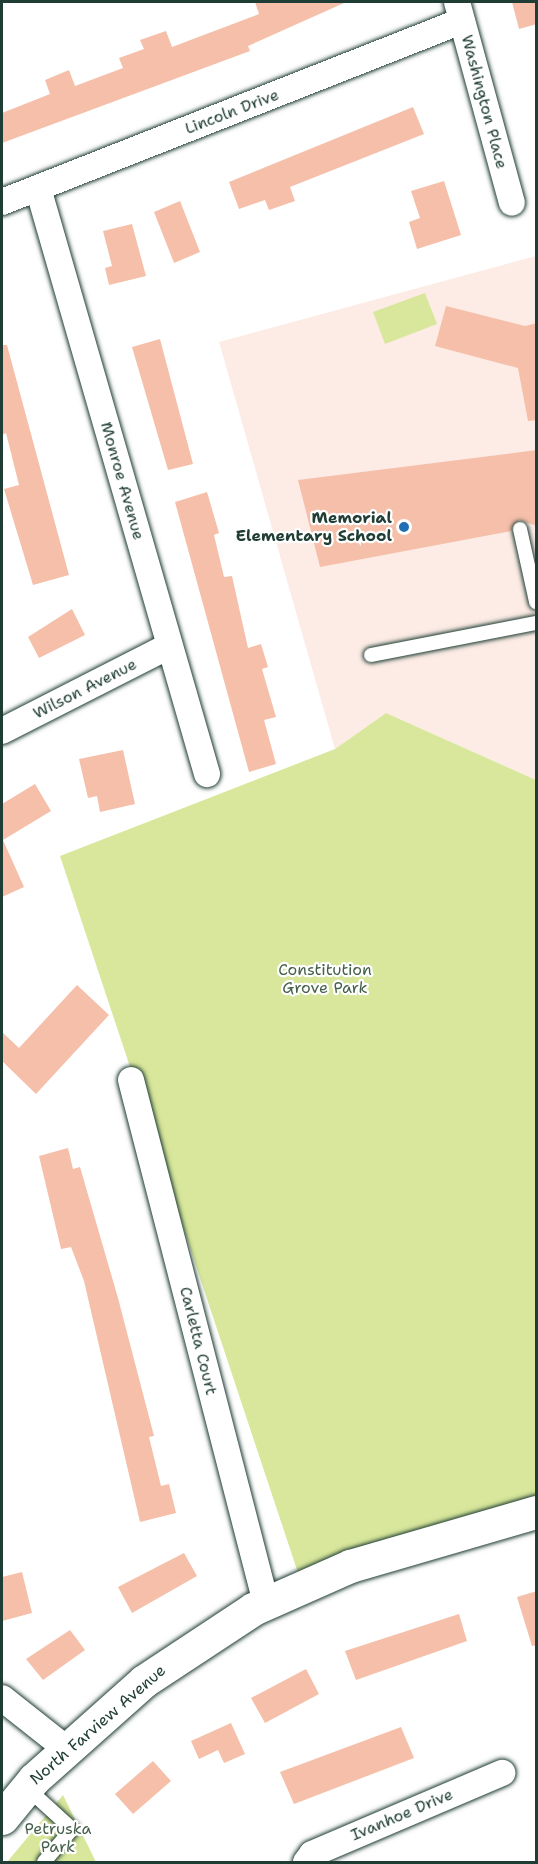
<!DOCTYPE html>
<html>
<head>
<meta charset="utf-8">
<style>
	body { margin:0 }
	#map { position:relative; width:538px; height:1864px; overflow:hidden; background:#fff; font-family:"Shantell Sans",sans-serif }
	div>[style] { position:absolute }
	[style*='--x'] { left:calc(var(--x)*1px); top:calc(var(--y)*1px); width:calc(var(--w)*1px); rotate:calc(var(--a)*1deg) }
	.built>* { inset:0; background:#fcece5 }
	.green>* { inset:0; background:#d8e79b }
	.building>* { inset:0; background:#f5bfa9 }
	.roads { filter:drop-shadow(0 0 2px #1f3d34) drop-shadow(0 0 2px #1f3d34) }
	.lane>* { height:14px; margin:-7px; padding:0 7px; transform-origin:7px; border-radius:7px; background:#fff }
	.street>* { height:26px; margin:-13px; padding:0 13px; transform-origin:13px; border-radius:13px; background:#fff }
	.secondary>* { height:33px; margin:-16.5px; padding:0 16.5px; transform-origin:16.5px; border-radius:16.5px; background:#fff }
	.dots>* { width:16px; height:16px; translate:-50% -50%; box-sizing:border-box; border:3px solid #fff; border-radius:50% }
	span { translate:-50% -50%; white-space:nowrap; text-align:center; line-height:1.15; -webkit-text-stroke:4.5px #fff; paint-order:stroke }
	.street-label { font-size:16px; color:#1f3d34 }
	.poi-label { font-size:16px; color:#1f3d34; font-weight:700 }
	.right { translate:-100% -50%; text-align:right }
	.park-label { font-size:16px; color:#445f49 }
	.frame { position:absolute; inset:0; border:3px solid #1f3d34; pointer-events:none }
</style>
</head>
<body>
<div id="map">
	<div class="built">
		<div style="clip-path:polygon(536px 256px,536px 780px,386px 713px,335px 749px,219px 342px)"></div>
	</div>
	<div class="green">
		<div style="clip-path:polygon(425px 293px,437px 324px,385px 344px,373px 312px)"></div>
		<div style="clip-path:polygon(386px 713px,536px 780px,536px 1512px,302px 1585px,60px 856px,335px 749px)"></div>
		<div style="clip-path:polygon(63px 1795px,96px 1862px,7px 1862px)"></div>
	</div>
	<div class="building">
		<div style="clip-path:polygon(255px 2px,344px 3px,248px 46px,250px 51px,2px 143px,2px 113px,50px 94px,45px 80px,69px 70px,75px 86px,123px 68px,119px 58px,144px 49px,140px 40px,166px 31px,172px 47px,259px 14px)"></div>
		<div style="clip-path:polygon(512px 2px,537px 2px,537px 24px,519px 29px)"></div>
		<div style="clip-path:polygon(413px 107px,424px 134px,290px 187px,295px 201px,269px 210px,265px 200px,239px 209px,229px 182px)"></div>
		<div style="clip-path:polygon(444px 181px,461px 235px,417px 249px,409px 222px,420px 218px,411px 191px)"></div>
		<div style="clip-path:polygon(180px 201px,200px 252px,174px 263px,154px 212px)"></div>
		<div style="clip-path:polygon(132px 224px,146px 276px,109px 285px,105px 268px,112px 266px,103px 231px)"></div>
		<div style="clip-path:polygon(446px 306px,525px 326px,537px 323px,537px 420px,528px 421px,518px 368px,435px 346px)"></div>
		<div style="clip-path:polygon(160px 339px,193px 464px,168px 470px,132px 347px)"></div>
		<div style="clip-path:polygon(2px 345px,7px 345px,69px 575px,33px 585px,4px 489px,19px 485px,6px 433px,2px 435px)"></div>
		<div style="clip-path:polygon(537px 450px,537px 526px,519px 520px,511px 531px,320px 567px,298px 480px)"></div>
		<div style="clip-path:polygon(207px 492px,219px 533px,214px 535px,224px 577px,232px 576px,248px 648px,261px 644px,268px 667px,262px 669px,276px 717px,264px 720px,276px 764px,249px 772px,175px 502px)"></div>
		<div style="clip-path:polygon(72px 609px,85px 635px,39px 658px,28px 637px)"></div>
		<div style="clip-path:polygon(123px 750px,135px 804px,100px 812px,97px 796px,88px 798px,79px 759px)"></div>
		<div style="clip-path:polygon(35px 784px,51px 811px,3px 840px,24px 887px,2px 897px,2px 804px)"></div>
		<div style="clip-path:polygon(77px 985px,109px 1015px,36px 1094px,2px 1061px,2px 1032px,19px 1048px)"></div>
		<div style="clip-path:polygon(68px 1148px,73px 1169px,80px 1167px,118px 1298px,154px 1436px,149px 1437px,161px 1486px,169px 1484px,176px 1513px,140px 1522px,84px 1281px,71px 1247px,61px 1249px,39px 1156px)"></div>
		<div style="clip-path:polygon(184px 1553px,197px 1576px,132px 1613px,118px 1587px)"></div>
		<div style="clip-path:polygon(22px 1572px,32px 1613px,2px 1621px,2px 1577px)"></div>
		<div style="clip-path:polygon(537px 1591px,537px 1645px,532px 1646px,517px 1597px)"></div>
		<div style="clip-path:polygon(459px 1614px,467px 1641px,356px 1680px,345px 1651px)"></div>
		<div style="clip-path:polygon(70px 1630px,85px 1650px,43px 1680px,26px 1659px)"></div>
		<div style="clip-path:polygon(306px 1669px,319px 1694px,265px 1723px,251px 1698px)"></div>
		<div style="clip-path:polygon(231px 1723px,245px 1754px,224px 1763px,218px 1750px,199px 1759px,191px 1741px)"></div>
		<div style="clip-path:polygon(401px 1727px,414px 1758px,294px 1804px,280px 1772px)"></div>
		<div style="clip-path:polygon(153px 1761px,171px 1781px,133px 1814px,115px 1794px)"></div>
	</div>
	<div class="roads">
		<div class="lane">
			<div style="--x:520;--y:529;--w:75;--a:77.6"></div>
			<div style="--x:371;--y:655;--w:168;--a:-11"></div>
			<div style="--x:27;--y:1788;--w:61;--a:42.3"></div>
			<div style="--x:72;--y:1829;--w:43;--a:130.3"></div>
		</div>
		<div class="street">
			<div style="--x:457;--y:2;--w:208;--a:74.7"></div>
			<div style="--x:38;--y:188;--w:610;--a:73.91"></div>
			<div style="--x:2;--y:202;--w:494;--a:-21.5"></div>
			<div style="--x:2;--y:731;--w:187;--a:-27"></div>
			<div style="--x:131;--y:1080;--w:540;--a:75.53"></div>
			<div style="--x:2;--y:1698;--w:85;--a:38.3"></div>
			<div style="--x:306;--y:1862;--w:10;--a:-53"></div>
			<div style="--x:312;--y:1854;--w:207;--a:-23.1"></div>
		</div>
		<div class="secondary">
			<div style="--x:2;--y:1818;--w:50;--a:-50.6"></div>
			<div style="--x:34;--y:1779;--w:147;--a:-41.7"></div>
			<div style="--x:144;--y:1681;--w:131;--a:-33.4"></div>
			<div style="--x:253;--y:1609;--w:106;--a:-23.9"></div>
			<div style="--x:350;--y:1566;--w:194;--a:-16.2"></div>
		</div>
	</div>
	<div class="dots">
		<div style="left:404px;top:527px;background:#1f6fb2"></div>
	</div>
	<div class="street-label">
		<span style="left:484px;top:102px;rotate:75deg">Washington Place</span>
		<span style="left:232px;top:112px;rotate:-21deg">Lincoln Drive</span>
		<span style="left:122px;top:481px;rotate:74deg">Monroe Avenue</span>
		<span style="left:85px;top:689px;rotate:-27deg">Wilson Avenue</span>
		<span style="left:198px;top:1341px;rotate:76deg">Carletta Court</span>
		<span style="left:98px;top:1725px;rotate:-41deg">North Farview Avenue</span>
		<span style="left:402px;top:1815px;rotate:-23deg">Ivanhoe Drive</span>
	</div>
	<div class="poi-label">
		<span class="right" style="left:392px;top:527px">Memorial<br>Elementary School</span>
	</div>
	<div class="park-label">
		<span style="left:325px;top:979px">Constitution<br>Grove Park</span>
		<span style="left:58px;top:1838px">Petruska<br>Park</span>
	</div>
	<div class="frame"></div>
</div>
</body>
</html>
